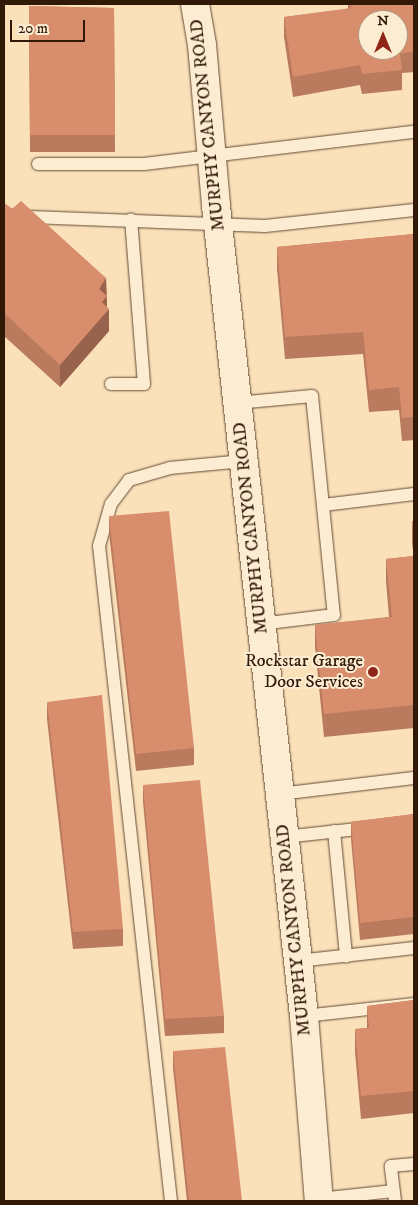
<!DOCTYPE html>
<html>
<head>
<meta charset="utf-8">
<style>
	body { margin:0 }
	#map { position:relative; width:418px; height:1205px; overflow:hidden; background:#fbe1ba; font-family:"IM FELL DW Pica",serif }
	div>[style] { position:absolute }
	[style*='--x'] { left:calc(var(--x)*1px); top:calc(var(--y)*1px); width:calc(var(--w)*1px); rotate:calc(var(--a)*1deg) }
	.roads { filter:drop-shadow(0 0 1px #644b34) drop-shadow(0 0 1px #644b34) }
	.service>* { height:12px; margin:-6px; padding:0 6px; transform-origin:6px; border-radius:6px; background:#fcecd2 }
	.secondary>* { height:28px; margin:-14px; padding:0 14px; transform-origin:14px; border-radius:14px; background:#fcecd2 }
	.wall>* { inset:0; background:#ba7a5e }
	.shaded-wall>* { inset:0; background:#97634c }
	.building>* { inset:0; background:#d88e6d }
	.dots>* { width:14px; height:14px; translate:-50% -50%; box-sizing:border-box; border:2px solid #fcecd2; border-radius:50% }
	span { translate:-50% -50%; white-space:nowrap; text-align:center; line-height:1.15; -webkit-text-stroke:4px #fcecd2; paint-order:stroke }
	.street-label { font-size:18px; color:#311908 }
	.poi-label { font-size:18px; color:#311908 }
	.right { translate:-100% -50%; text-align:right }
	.frame { position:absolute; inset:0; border:5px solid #311908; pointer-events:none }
	.north { position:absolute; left:358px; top:10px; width:50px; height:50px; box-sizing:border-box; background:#fcecd2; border:1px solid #ab9881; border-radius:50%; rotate:0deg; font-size:14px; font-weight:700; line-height:20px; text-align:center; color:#311908 }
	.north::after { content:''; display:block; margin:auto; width:18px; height:22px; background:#8f2418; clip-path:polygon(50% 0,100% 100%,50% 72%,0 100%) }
	.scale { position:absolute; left:10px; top:20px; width:75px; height:22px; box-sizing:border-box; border:2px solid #311908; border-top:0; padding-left:6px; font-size:15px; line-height:18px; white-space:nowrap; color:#311908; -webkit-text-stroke:4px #fcecd2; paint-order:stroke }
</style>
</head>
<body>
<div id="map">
	<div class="roads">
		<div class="service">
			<div style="--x:38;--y:164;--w:106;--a:0"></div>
			<div style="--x:144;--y:164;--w:272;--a:-6.8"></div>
			<div style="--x:4;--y:216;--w:261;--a:2.2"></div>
			<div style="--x:265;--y:226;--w:150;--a:-6.1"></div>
			<div style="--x:111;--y:384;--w:33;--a:0"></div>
			<div style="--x:144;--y:384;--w:165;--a:-94.5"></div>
			<div style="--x:237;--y:403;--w:75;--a:-5.3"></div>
			<div style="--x:312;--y:396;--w:220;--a:84.3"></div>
			<div style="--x:334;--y:615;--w:74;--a:173"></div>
			<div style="--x:323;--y:505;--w:92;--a:-6.9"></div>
			<div style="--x:279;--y:794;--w:136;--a:-6.8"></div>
			<div style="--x:334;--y:831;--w:126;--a:84.5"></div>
			<div style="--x:284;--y:837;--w:83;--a:-6.2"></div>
			<div style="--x:298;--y:961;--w:117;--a:-6.4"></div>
			<div style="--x:304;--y:1016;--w:111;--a:-6.2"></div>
			<div style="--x:319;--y:1199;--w:75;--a:-6.1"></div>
			<div style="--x:171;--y:1201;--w:659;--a:-96.27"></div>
			<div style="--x:99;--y:546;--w:44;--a:-74.1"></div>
			<div style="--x:111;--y:504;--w:30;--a:-53"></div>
			<div style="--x:129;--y:480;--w:43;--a:-16.3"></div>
			<div style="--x:170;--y:468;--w:73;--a:-5.5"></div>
			<div style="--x:395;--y:1201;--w:35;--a:-97"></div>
			<div style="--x:391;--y:1166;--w:23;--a:-5"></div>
		</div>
		<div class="secondary">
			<div style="--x:195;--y:4;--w:42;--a:80.3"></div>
			<div style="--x:202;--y:45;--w:162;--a:85"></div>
			<div style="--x:216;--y:206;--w:815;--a:83.8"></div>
			<div style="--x:304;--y:1016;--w:186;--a:85.4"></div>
		</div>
	</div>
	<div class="wall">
		<div style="clip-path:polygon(348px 4px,414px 4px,414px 72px,402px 73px,402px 90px,362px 94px,360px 85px,293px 97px,284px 37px,284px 17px,348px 9px)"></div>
		<div style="clip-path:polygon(29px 6px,114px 8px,115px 152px,30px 152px)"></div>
		<div style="clip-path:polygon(4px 203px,106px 278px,107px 306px,109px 331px,60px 387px,4px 336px)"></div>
		<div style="clip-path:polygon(414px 234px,414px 440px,402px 441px,399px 410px,369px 412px,363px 354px,285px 359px,277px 269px,277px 247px)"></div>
		<div style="clip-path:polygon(109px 516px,194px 748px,194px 765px,136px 771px,109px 533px)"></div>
		<div style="clip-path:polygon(412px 521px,414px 521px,414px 728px,324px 737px,315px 647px,315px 625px,389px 617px,386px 581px,386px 559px,414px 556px,412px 544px)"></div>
		<div style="clip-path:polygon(47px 702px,123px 929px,123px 946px,73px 949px,47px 719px)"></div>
		<div style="clip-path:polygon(143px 785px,224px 1016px,224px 1033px,165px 1036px,143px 802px)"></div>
		<div style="clip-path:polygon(414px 814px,414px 934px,360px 940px,351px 839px,351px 822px)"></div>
		<div style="clip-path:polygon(414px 1000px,414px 1113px,361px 1119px,355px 1052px,355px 1029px,367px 1028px,367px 1006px)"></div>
		<div style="clip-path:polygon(173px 1051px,242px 1201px,187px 1201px,173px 1068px)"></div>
	</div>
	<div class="shaded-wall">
		<div style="clip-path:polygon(106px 278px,107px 311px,109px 309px,109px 331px,60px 387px,60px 365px,99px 289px)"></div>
	</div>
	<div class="building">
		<div style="clip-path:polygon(evenodd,350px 4px,414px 4px,414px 52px,400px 53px,402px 70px,362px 74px,360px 65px,293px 77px,284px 17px,351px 8px,350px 4px,368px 20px,398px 20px,398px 50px,368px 50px,368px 20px)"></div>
		<div style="clip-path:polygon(29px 6px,114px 8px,115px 135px,30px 135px)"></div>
		<div style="clip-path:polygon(21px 201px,106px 278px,99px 289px,107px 296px,102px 302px,109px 309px,60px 365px,4px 313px,4px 203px,12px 209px)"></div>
		<div style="clip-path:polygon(414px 234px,414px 417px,402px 418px,399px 387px,369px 390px,363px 332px,285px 337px,277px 247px)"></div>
		<div style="clip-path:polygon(169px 511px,194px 748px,136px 754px,109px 516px)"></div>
		<div style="clip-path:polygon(412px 521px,414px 521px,414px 539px)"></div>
		<div style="clip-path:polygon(414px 556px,414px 705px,324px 714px,315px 625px,392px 617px,386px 559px)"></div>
		<div style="clip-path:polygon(102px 695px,123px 929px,73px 932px,47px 702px)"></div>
		<div style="clip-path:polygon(200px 780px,224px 1016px,165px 1019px,143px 785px)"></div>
		<div style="clip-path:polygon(414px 814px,414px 917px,360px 923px,351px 822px)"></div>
		<div style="clip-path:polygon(414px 1000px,414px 1091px,361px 1096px,355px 1029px,369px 1028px,367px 1006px)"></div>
		<div style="clip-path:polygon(225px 1047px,242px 1201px,189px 1201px,173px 1051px)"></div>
	</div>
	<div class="dots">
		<div style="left:373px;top:672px;background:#8f2418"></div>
	</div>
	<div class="street-label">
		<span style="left:208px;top:125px;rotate:-96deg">MURPHY CANYON ROAD</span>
		<span style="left:251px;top:528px;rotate:-96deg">MURPHY CANYON ROAD</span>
		<span style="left:294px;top:930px;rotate:-96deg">MURPHY CANYON ROAD</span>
	</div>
	<div class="poi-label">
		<span class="right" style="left:363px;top:672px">Rockstar Garage<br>Door Services</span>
	</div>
	<div class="frame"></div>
	<div class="north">N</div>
	<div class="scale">20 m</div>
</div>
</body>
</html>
